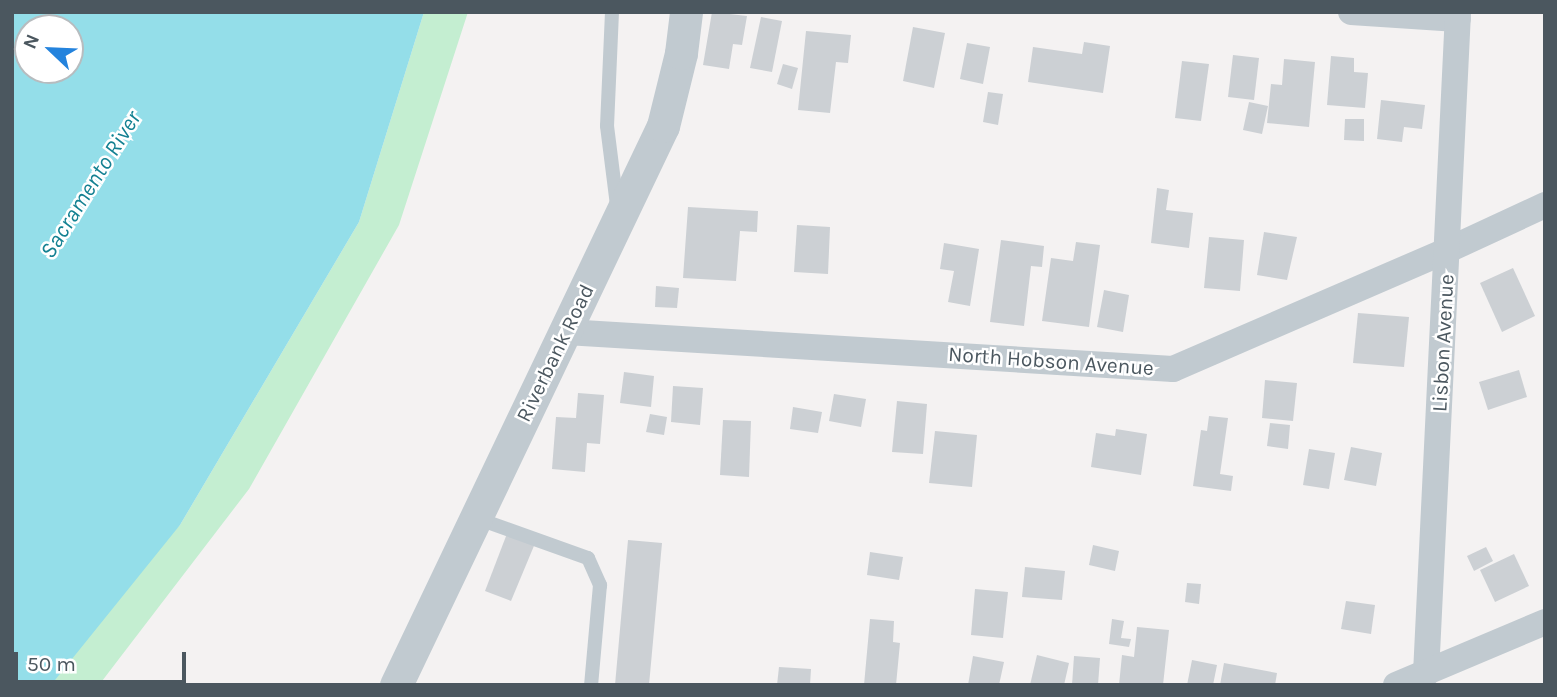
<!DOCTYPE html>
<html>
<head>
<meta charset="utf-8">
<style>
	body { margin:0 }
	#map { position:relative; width:1557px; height:697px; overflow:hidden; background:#f4f2f2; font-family:Karla,sans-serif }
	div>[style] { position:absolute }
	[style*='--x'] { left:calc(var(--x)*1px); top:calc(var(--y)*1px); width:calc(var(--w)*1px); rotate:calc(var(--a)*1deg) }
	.green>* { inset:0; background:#c4eed1 }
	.water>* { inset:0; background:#94dee9 }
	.building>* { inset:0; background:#ccd0d4 }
	.service>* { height:14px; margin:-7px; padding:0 7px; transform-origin:7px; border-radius:7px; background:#c1cad0 }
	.minor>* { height:26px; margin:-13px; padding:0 13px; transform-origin:13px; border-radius:13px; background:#c1cad0 }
	.tertiary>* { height:33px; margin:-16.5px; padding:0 16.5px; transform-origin:16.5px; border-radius:16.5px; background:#c1cad0 }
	span { translate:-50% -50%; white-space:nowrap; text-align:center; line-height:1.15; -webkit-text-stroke:5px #fff; paint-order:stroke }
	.street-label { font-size:21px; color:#4b575f }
	.water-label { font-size:23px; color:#148192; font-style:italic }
	.frame { position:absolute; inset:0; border:14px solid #4b575f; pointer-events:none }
	.north { position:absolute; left:14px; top:14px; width:70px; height:70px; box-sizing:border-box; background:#fff; border:2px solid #b7bcbf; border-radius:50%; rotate:293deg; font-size:19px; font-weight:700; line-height:28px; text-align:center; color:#4b575f }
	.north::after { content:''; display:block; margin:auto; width:24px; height:32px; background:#2483dd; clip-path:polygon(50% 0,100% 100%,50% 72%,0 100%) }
	.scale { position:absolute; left:14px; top:652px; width:172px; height:32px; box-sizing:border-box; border:4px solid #4b575f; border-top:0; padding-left:9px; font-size:21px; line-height:24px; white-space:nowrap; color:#4b575f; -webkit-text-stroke:5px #fff; paint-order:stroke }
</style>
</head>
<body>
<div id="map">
	<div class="green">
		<div style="clip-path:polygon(424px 12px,468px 12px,399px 225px,249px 489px,99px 685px,28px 685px,180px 525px,359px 222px)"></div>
	</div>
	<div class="water">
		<div style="clip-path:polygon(evenodd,12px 12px,424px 12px,359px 222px,180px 525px,51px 685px,12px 685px,12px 12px,28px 28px,70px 28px,70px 70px,28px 70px,28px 28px)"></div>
	</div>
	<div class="building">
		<div style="clip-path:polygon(712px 12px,747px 16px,742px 45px,733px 44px,729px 69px,703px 65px)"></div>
		<div style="clip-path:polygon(761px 17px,782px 21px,772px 72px,750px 68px)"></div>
		<div style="clip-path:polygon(913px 27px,945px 33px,934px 88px,903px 81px)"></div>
		<div style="clip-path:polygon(806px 31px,851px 35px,848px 63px,836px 62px,830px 113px,798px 110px)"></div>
		<div style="clip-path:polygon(1084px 42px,1110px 46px,1103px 93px,1028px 82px,1033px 47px,1082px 54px)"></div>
		<div style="clip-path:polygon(967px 43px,990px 47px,983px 84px,960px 79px)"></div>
		<div style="clip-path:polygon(1233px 55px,1259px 58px,1254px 100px,1228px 97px)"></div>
		<div style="clip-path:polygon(1331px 56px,1354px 58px,1354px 72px,1368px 73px,1365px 108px,1327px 105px)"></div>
		<div style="clip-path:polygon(1284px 59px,1315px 62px,1309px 127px,1267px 123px,1271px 84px,1282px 85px)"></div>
		<div style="clip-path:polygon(1182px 61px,1209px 64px,1201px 121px,1175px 118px)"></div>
		<div style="clip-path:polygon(783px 64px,798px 68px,792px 89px,777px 84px)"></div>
		<div style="clip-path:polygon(988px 92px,1003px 94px,998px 125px,983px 122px)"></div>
		<div style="clip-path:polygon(1381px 100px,1425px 105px,1422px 129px,1404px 127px,1402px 142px,1377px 139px)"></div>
		<div style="clip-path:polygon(1249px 102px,1268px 106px,1262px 134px,1243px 130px)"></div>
		<div style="clip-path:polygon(1345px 119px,1364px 119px,1364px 141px,1344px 140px)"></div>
		<div style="clip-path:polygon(1157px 188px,1169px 190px,1166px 210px,1193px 213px,1189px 248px,1151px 243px)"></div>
		<div style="clip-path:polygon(688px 207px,758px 211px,757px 232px,740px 231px,736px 281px,683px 278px)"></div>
		<div style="clip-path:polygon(797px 225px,830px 227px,828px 274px,794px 272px)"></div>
		<div style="clip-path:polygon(1264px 232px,1297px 237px,1287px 280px,1257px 275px)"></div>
		<div style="clip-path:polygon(1209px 237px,1244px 240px,1240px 291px,1204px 288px)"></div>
		<div style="clip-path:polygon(1001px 240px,1044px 246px,1042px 267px,1031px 266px,1024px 326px,990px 322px)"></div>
		<div style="clip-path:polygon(1076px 242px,1100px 245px,1089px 327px,1042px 321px,1051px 258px,1073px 261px)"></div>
		<div style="clip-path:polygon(944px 243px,979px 249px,970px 306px,948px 302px,954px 271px,940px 269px)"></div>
		<div style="clip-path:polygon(1513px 268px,1535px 316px,1502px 332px,1480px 283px)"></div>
		<div style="clip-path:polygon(656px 286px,679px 288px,677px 308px,655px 307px)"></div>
		<div style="clip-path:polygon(1104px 290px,1129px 295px,1123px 332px,1097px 327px)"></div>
		<div style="clip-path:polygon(1358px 313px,1409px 317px,1404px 367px,1353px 363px)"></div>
		<div style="clip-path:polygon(1519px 370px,1527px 397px,1488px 410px,1479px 382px)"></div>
		<div style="clip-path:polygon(624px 372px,654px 376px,651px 407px,620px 403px)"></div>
		<div style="clip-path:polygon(1265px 380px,1297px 383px,1293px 421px,1262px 418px)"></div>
		<div style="clip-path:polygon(673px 386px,703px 388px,700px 425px,671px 422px)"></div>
		<div style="clip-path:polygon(578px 393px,604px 395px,600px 444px,587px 443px,585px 472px,552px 469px,556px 417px,576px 418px)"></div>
		<div style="clip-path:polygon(834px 394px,866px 399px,861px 427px,829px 421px)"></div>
		<div style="clip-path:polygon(897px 401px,927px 404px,923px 454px,892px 452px)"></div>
		<div style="clip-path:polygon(793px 407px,822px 412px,818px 433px,790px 429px)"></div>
		<div style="clip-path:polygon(650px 414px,667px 417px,664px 435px,646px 432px)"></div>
		<div style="clip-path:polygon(1209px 416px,1228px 418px,1220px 474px,1233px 476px,1231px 491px,1193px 486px,1201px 430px,1207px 431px)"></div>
		<div style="clip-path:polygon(723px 420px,751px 421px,749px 477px,720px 475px)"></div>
		<div style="clip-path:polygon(1270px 423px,1290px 425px,1288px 449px,1267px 446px)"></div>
		<div style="clip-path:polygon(1116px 429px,1147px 434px,1141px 475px,1091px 467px,1096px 433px,1115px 436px)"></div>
		<div style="clip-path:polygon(935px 431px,977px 435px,972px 487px,929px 483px)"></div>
		<div style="clip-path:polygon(1351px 447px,1382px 453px,1376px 486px,1344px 480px)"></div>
		<div style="clip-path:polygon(1309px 449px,1335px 453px,1329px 489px,1303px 485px)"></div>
		<div style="clip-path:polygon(508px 531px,536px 541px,511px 601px,485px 591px)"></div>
		<div style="clip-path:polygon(628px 540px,662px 543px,649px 685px,615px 685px)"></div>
		<div style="clip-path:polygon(1093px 545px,1119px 551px,1115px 571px,1089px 565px)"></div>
		<div style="clip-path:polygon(1486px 547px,1493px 561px,1474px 571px,1467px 556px)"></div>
		<div style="clip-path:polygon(870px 552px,903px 557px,899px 580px,867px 575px)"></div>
		<div style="clip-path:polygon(1514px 554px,1529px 586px,1495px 602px,1480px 570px)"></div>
		<div style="clip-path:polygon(1025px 567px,1065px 571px,1062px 600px,1022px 597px)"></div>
		<div style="clip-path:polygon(1187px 583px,1201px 584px,1199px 604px,1185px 602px)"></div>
		<div style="clip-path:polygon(975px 589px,1008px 592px,1003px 638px,971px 635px)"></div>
		<div style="clip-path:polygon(1346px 601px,1375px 605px,1371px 634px,1341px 629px)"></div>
		<div style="clip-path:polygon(870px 619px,894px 621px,893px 642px,900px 643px,896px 685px,864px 685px)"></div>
		<div style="clip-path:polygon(1112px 619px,1124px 621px,1121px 638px,1131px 639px,1129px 647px,1109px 644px)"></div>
		<div style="clip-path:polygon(1137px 627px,1169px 630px,1163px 685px,1119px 685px,1122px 655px,1134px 657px)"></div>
		<div style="clip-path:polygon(1037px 655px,1069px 663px,1064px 685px,1030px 685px)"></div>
		<div style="clip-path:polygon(973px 656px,1004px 662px,999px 685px,968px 685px)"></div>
		<div style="clip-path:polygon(1074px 656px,1100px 658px,1098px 685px,1072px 685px)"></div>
		<div style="clip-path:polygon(1192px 660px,1217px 665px,1213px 685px,1187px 685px)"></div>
		<div style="clip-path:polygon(1224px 663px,1277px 673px,1275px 685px,1220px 685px)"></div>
		<div style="clip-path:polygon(779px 667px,811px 669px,810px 685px,777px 685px)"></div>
	</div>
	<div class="service">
		<div style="--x:612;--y:12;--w:114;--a:92.5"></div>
		<div style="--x:607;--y:126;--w:80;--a:82.8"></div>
		<div style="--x:476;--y:518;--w:119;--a:19.7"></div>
		<div style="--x:588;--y:558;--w:30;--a:66"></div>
		<div style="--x:600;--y:585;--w:100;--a:95.1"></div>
	</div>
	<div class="minor">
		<div style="--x:1351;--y:12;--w:107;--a:3.7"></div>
		<div style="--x:566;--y:332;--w:608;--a:3.49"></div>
		<div style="--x:1173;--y:369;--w:300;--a:-23.4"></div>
		<div style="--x:1448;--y:250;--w:107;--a:-24.9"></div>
		<div style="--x:1426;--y:674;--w:663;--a:-87.23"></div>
		<div style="--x:1396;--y:685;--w:162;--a:-22.9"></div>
	</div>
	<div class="tertiary">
		<div style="--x:396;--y:685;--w:619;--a:-64.47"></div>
		<div style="--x:663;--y:126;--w:75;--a:-76.1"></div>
		<div style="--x:681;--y:53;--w:41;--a:-83"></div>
	</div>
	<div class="street-label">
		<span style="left:1443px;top:343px;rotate:-87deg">Lisbon Avenue</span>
		<span style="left:555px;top:353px;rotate:-64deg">Riverbank Road</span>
		<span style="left:1051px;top:361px;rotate:4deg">North Hobson Avenue</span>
	</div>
	<div class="water-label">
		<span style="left:91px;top:185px;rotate:-58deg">Sacramento River</span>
	</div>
	<div class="frame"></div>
	<div class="north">N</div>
	<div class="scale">50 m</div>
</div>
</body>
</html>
